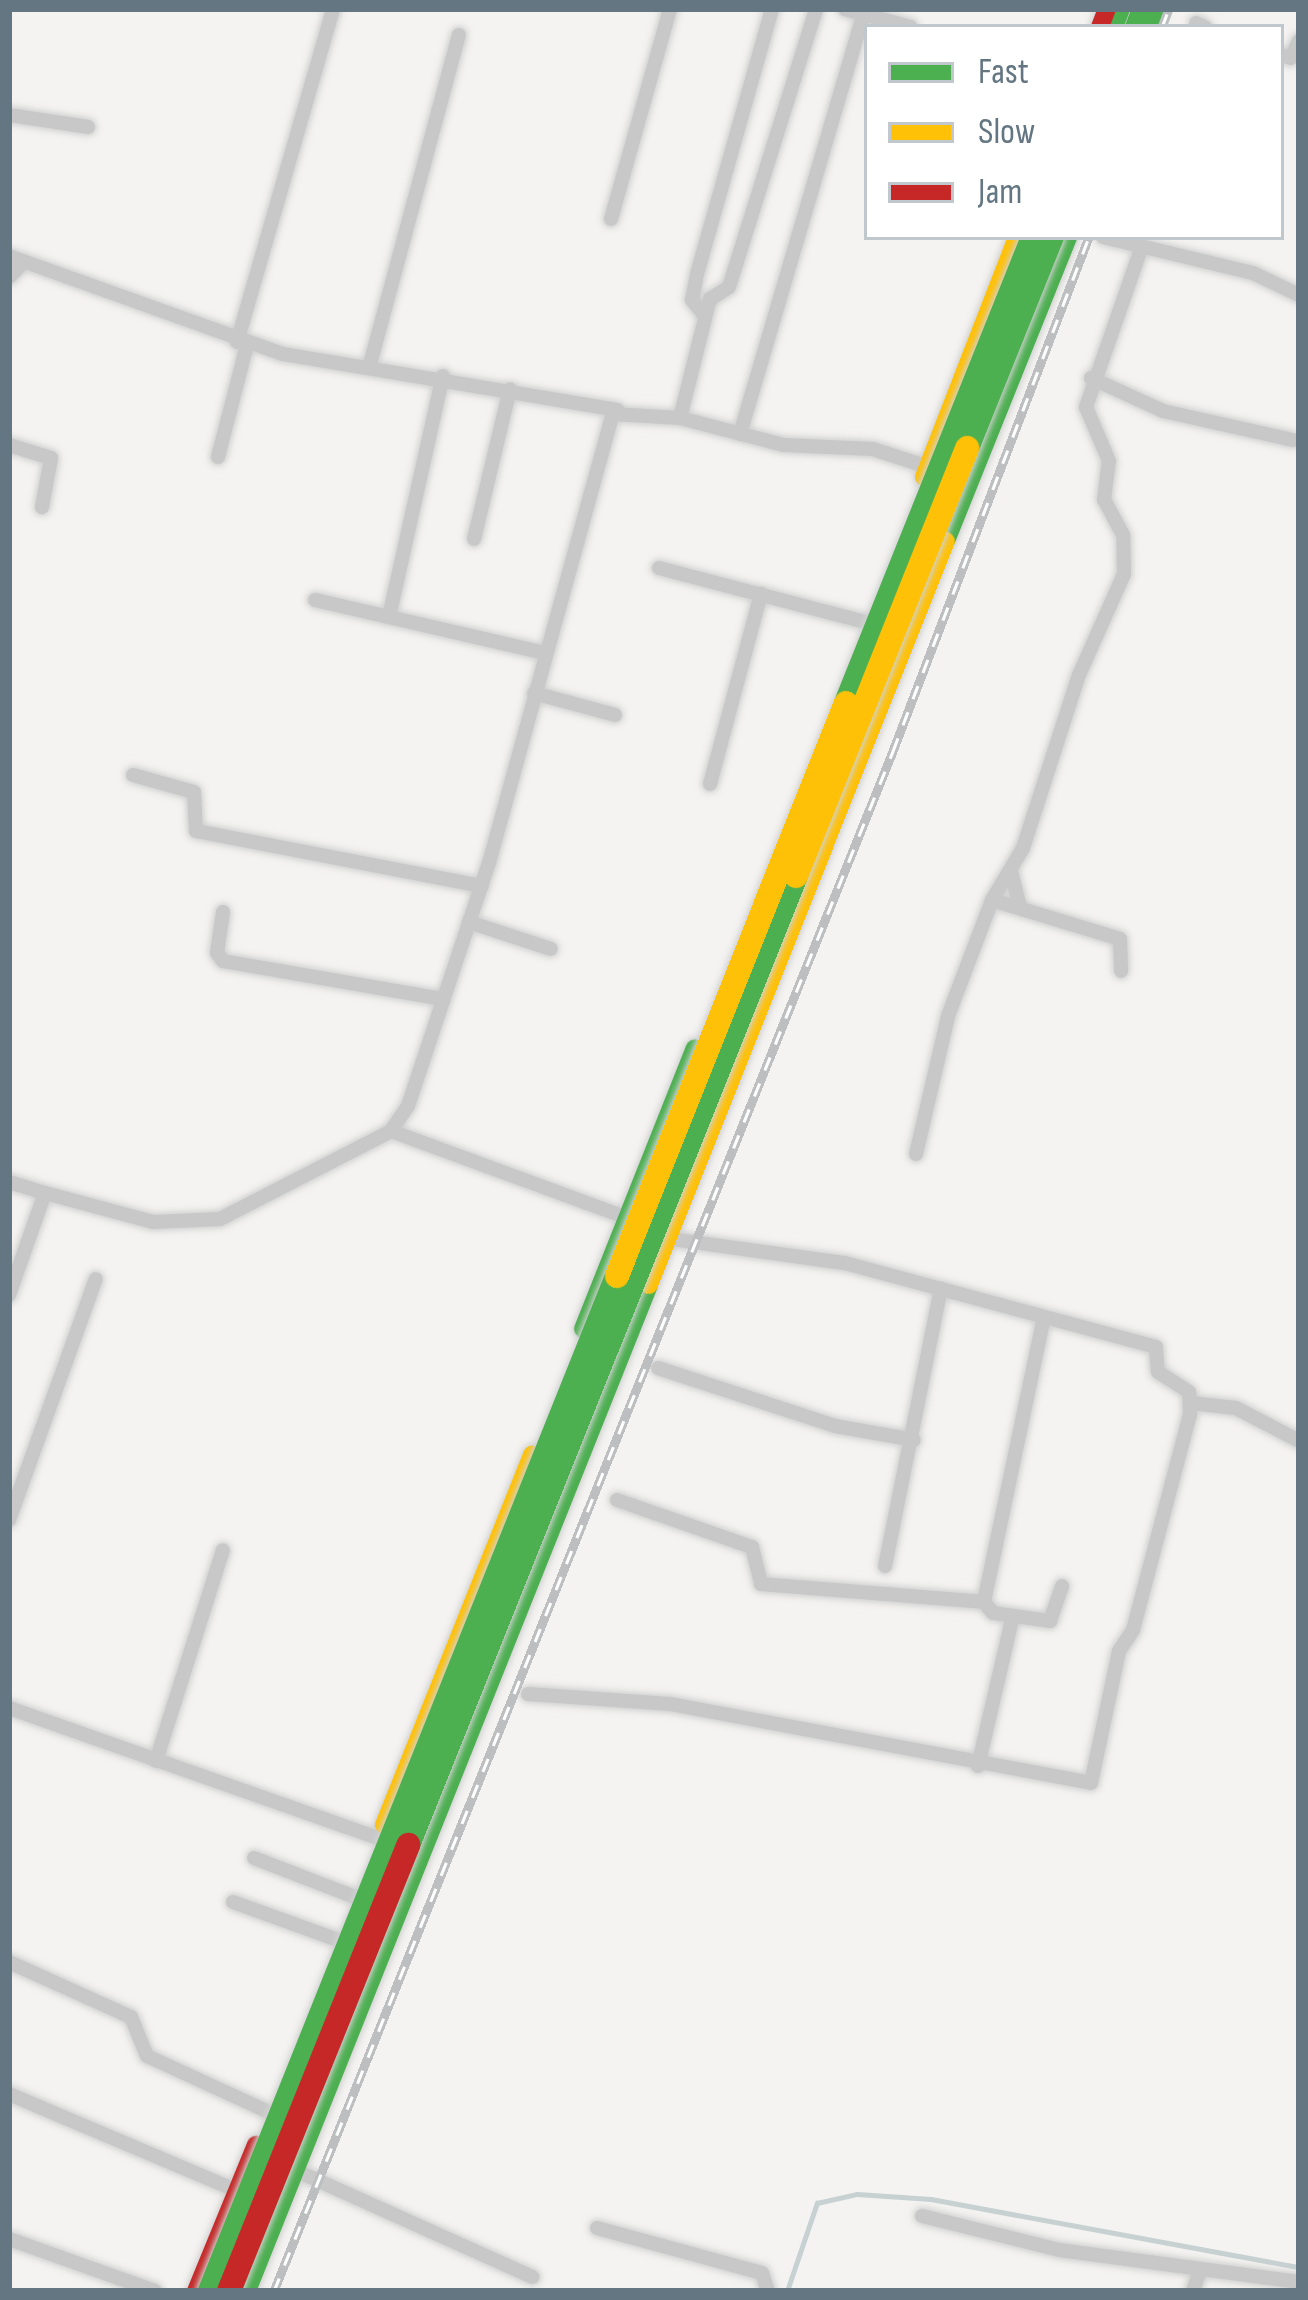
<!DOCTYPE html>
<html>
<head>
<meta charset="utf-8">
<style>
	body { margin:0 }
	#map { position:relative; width:1308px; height:2300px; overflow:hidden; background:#f4f3f1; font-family:"Sofia Sans Condensed",sans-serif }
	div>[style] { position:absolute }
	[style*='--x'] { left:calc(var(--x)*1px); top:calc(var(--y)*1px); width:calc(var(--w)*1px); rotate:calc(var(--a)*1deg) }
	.stream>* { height:4.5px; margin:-2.25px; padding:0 2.25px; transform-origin:2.25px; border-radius:2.25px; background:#c7d1d2 }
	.roads { filter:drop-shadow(0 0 3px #d0d1d1) drop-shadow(0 0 3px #d0d1d1) }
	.street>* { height:14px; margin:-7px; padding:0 7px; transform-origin:7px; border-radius:7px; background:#c8c8c9 }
	.fast>* { height:18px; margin:-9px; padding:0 9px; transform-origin:9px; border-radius:9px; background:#4caf50 }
	.slow>* { height:18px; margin:-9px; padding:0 9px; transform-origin:9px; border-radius:9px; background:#ffc107 }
	.jam>* { height:18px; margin:-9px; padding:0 9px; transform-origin:9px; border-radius:9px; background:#c62828 }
	.rail>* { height:9px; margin-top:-4.5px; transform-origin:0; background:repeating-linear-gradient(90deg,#fff 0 14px,#bdbec0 0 28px); box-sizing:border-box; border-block:3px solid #bdbec0 }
	.bridges { filter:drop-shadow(0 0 3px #d0d1d1) drop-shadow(0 0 3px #d0d1d1) }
	.fast-bridge>* { height:24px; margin:-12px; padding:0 12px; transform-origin:12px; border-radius:12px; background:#4caf50 }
	.slow-bridge>* { height:24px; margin:-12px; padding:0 12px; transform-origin:12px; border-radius:12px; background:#ffc107 }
	.jam-bridge>* { height:24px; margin:-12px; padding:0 12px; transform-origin:12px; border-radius:12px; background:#c62828 }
	span { translate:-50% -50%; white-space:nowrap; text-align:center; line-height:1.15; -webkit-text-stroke:12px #fff; paint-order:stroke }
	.frame { position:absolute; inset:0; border:12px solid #637682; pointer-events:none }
	.legend { position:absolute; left:864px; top:24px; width:420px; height:216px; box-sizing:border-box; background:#fff; border:3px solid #c1c8cd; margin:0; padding:15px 21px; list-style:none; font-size:36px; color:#637682 }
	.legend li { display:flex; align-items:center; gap:24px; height:60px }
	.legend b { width:60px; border:3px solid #c1c8cd }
</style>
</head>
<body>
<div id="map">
	<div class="stream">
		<div style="--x:787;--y:2291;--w:93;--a:-71.2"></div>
		<div style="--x:817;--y:2203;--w:41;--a:-12.7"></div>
		<div style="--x:857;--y:2194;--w:74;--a:3.9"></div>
		<div style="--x:931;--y:2199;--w:374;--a:10.5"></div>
	</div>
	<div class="roads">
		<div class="street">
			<div style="--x:845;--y:9;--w:68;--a:15.3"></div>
			<div style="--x:1196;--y:23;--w:10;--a:24"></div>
			<div style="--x:1281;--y:55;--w:10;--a:17"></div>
			<div style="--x:1291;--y:58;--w:19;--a:-65"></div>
			<div style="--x:9;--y:115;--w:80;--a:8.6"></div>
			<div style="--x:611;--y:219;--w:218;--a:-74.3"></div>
			<div style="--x:1103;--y:237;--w:154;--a:13.5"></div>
			<div style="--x:1253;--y:273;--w:51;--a:25.6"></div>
			<div style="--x:9;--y:256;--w:291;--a:19.7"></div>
			<div style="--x:283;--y:354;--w:339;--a:9.5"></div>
			<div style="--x:9;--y:277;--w:20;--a:-45"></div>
			<div style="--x:705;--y:316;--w:21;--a:-129"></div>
			<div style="--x:692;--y:300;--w:26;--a:-79"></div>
			<div style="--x:697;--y:274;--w:275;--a:-74.2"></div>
			<div style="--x:237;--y:342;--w:347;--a:-73.9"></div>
			<div style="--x:369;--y:368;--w:345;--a:-74.9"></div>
			<div style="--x:1091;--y:378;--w:79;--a:24.6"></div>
			<div style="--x:1163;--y:411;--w:133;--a:12.6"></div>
			<div style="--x:680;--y:418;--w:123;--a:-75.9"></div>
			<div style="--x:710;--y:299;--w:22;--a:-32"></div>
			<div style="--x:729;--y:287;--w:291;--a:-72.6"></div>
			<div style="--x:740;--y:434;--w:438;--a:-73.6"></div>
			<div style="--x:9;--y:445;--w:44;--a:17.2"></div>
			<div style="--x:51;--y:458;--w:50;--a:100.4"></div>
			<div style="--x:218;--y:457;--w:116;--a:-75.5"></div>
			<div style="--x:474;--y:539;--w:154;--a:-76.5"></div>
			<div style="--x:659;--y:568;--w:216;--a:14.7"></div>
			<div style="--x:315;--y:600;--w:236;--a:13"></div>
			<div style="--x:389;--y:617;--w:247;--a:-77.4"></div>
			<div style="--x:534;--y:693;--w:84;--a:15.2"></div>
			<div style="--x:133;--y:775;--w:63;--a:15.6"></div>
			<div style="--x:194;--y:792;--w:39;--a:87"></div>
			<div style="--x:196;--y:831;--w:291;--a:10.9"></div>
			<div style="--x:710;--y:784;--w:197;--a:-75"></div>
			<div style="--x:1011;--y:871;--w:37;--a:76"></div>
			<div style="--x:992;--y:900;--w:134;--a:16.9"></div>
			<div style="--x:1120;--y:939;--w:32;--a:88"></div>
			<div style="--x:223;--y:912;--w:41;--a:98.3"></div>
			<div style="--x:217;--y:953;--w:10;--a:53"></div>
			<div style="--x:223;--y:961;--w:224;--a:9.8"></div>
			<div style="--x:469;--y:922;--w:86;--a:18.2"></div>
			<div style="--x:391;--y:1131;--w:30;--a:-56"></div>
			<div style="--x:408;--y:1106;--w:256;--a:-71.6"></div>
			<div style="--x:489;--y:863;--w:466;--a:-74.6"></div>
			<div style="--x:613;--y:414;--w:67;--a:3.4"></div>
			<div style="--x:680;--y:418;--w:107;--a:14.6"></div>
			<div style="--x:784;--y:445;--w:89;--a:2.6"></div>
			<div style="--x:873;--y:449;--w:58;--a:18.1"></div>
			<div style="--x:916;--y:1154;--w:142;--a:-76.9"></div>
			<div style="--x:948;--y:1016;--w:124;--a:-69.2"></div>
			<div style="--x:992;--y:900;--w:61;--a:-59.2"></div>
			<div style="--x:1023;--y:848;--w:182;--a:-72.1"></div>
			<div style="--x:1079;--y:675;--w:111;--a:-66"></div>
			<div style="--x:1124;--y:574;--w:39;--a:-91"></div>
			<div style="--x:1123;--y:535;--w:40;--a:-118"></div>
			<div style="--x:1104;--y:500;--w:39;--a:-83"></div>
			<div style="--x:1109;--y:461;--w:59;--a:-113.1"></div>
			<div style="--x:1086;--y:407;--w:167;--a:-70.8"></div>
			<div style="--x:9;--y:1182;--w:38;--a:17"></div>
			<div style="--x:9;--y:1295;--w:108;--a:-70.6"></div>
			<div style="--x:45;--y:1193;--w:112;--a:15"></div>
			<div style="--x:153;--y:1222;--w:67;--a:-2.6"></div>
			<div style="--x:220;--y:1219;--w:192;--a:-27.2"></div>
			<div style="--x:391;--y:1131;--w:252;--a:20.2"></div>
			<div style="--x:1044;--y:1317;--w:291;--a:101.9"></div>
			<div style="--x:984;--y:1602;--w:14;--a:51"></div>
			<div style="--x:993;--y:1613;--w:58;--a:8"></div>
			<div style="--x:1050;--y:1621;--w:37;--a:-71"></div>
			<div style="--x:658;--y:1368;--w:186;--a:18.1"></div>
			<div style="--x:835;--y:1426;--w:80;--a:10"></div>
			<div style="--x:1191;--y:1403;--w:45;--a:6.3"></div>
			<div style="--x:1236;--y:1408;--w:71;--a:27.6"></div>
			<div style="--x:617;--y:1500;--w:143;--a:19.2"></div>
			<div style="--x:752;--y:1547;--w:38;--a:76"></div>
			<div style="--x:761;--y:1584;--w:224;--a:4.6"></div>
			<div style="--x:9;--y:1520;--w:256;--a:-70.2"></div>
			<div style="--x:885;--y:1566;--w:283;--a:-78.6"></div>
			<div style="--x:528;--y:1694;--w:142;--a:4"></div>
			<div style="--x:670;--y:1704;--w:428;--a:10.6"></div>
			<div style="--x:1091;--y:1783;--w:135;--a:-78"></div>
			<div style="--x:1119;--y:1651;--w:25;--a:-56"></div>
			<div style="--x:1133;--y:1630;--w:222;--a:-75.2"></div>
			<div style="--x:1190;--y:1415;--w:23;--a:-92"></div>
			<div style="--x:1189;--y:1392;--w:37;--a:-147"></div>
			<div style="--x:1158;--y:1372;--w:25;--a:-95"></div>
			<div style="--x:1156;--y:1347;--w:323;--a:-164.9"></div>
			<div style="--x:844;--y:1263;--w:176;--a:-172.1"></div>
			<div style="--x:9;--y:1708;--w:392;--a:19.4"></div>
			<div style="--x:156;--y:1761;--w:221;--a:-72.4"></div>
			<div style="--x:978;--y:1766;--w:154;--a:-76.9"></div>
			<div style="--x:254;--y:1858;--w:122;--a:21.1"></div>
			<div style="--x:233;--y:1902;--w:112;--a:19.9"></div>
			<div style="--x:9;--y:1962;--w:134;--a:24.3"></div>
			<div style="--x:131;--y:2017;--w:42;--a:67.7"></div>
			<div style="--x:147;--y:2056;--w:134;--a:24.7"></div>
			<div style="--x:9;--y:2094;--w:248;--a:23"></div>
			<div style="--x:299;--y:2172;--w:256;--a:24.2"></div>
			<div style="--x:922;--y:2216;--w:141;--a:13.9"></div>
			<div style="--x:1059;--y:2250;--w:242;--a:7.6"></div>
			<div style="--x:597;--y:2228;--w:171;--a:15.3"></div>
			<div style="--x:762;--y:2273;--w:19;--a:72"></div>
			<div style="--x:9;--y:2239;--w:155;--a:19.6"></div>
			<div style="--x:1193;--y:2291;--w:21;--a:-71"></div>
		</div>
		<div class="fast">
			<div style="--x:1114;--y:27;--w:19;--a:-69"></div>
			<div style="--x:1134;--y:27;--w:19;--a:-69"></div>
			<div style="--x:1149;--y:27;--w:19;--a:-69"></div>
			<div style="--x:946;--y:541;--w:328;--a:-68.1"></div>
			<div style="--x:583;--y:1329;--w:302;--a:-68.3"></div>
			<div style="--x:247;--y:2291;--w:1083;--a:-68.22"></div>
		</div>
		<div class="slow">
			<div style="--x:924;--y:477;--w:257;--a:-68.8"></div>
			<div style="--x:649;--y:1285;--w:801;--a:-68.24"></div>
			<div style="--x:384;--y:1825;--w:399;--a:-68.2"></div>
		</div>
		<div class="jam">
			<div style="--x:1100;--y:27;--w:19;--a:-69"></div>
			<div style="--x:196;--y:2291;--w:158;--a:-67.7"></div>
		</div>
	</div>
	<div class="rail">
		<div style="--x:1162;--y:27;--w:19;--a:-69"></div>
		<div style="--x:274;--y:2291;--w:1660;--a:-68.1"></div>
		<div style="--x:893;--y:751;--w:550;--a:-69.13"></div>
	</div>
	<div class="bridges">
		<div class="fast-bridge">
			<div style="--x:967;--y:448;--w:227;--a:-68.1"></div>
			<div style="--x:846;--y:703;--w:502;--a:-68.14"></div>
			<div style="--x:408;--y:1845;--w:1044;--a:-68.18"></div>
			<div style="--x:210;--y:2291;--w:1094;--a:-68.15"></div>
		</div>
		<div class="slow-bridge">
			<div style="--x:796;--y:876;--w:461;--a:-68.2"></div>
			<div style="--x:617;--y:1276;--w:617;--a:-68.22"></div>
		</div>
		<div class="jam-bridge">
			<div style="--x:229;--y:2291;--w:481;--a:-68.1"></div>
		</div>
	</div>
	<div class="frame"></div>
	<ul class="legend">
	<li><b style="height:15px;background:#4caf50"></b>Fast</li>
	<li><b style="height:15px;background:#ffc107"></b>Slow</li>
	<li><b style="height:15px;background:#c62828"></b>Jam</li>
	</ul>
</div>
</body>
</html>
